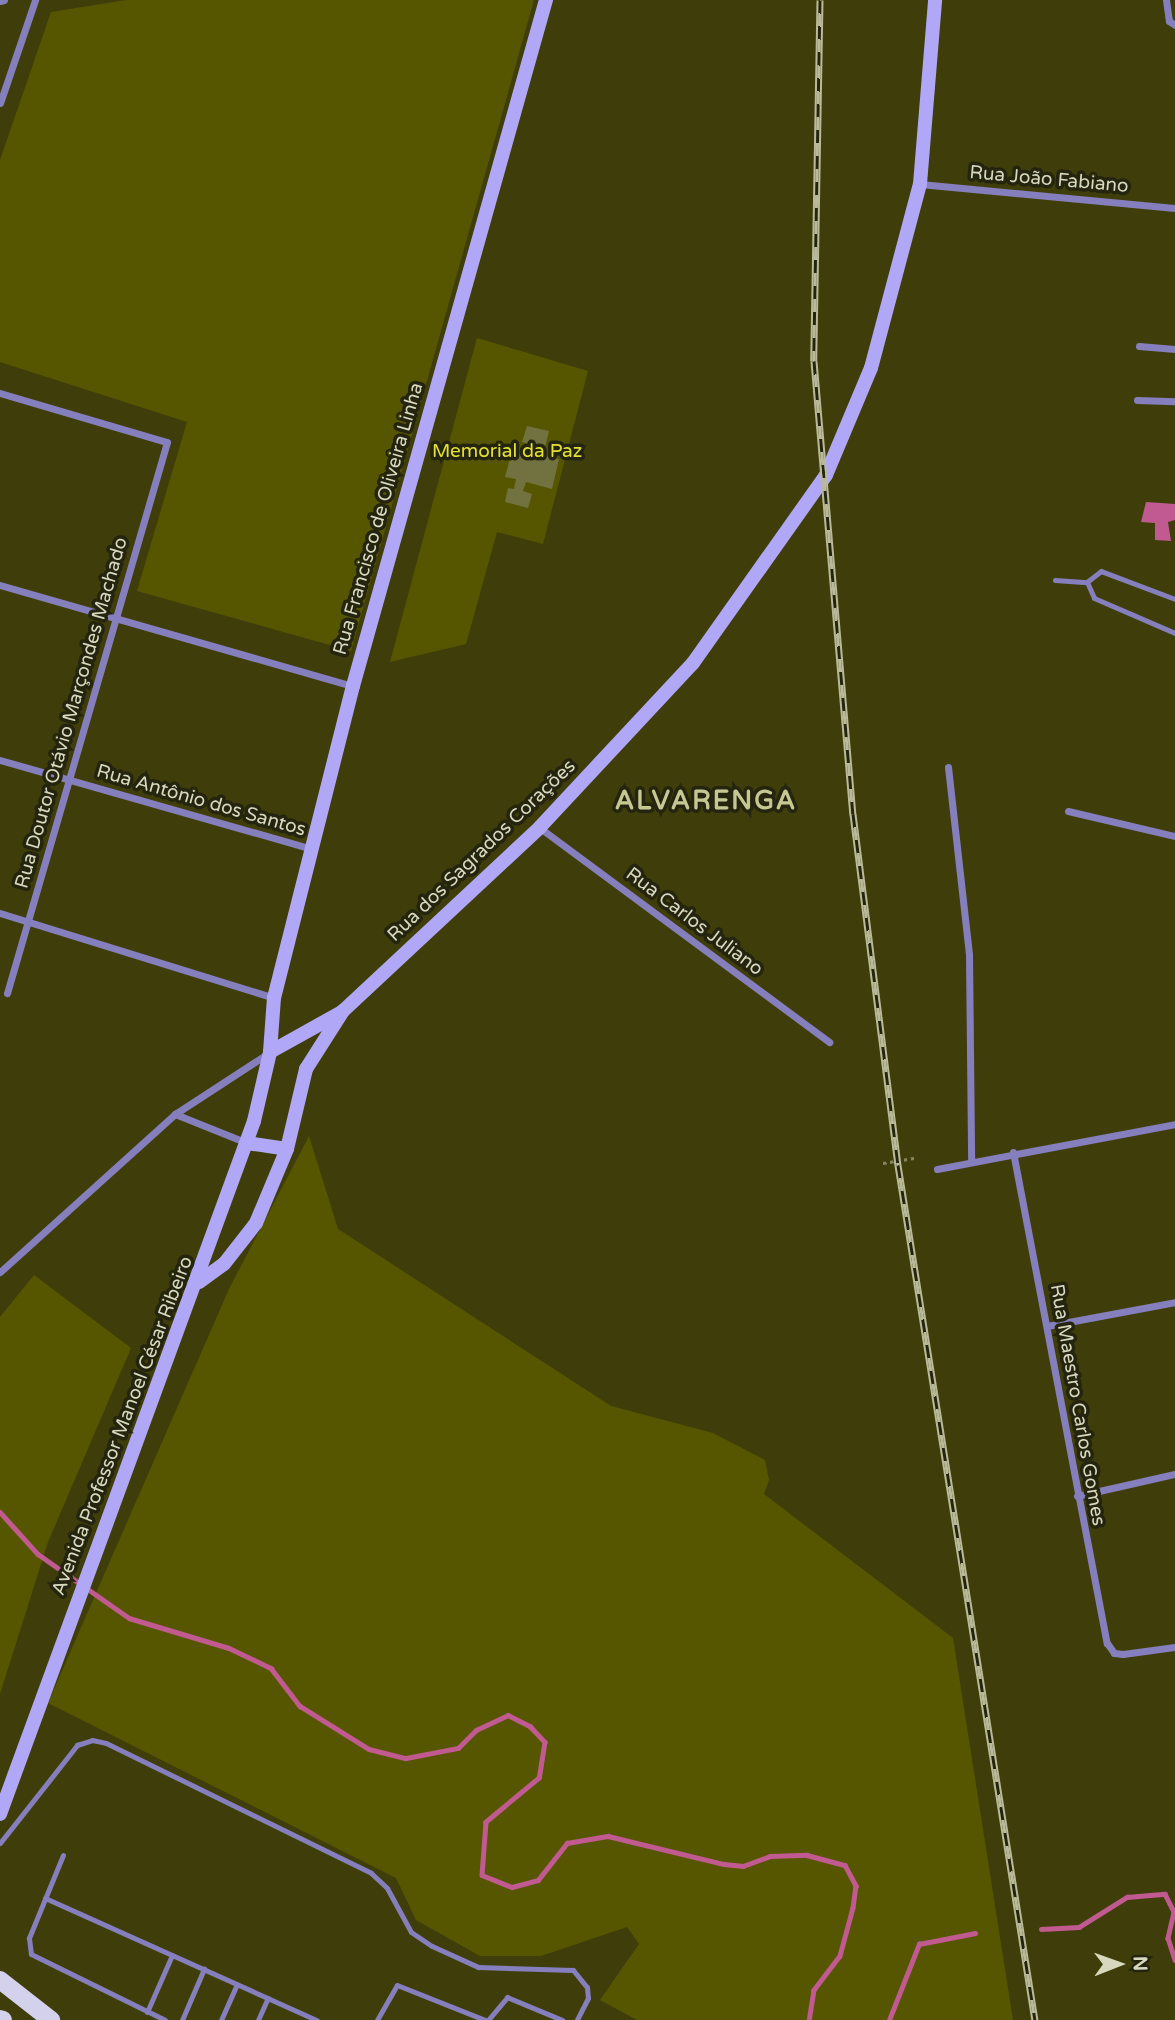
<!DOCTYPE html>
<html>
<head>
<meta charset="utf-8">
<style>
	body { margin:0 }
	#map { position:relative; width:1175px; height:2020px; overflow:hidden; background:#3f3e0a; font-family:"Varela Round",sans-serif }
	div>[style] { position:absolute }
	[style*='--x'] { left:calc(var(--x)*1px); top:calc(var(--y)*1px); width:calc(var(--w)*1px); rotate:calc(var(--a)*1deg) }
	.green>* { inset:0; background:#575600 }
	.water>* { inset:0; background:#c25a92 }
	.stream>* { height:4.5px; margin:-2.25px; padding:0 2.25px; transform-origin:2.25px; border-radius:2.25px; background:#c25a92 }
	.building>* { inset:0; background:#717240 }
	.path>* { height:2.5px; margin-top:-1.25px; transform-origin:0; background:repeating-linear-gradient(90deg,#87875f 0 3.5px,transparent 0 7px) }
	.service>* { height:5px; margin:-2.5px; padding:0 2.5px; transform-origin:2.5px; border-radius:2.5px; background:#867fbd }
	.minor>* { height:7px; margin:-3.5px; padding:0 3.5px; transform-origin:3.5px; border-radius:3.5px; background:#867fbd }
	.secondary>* { height:14px; margin:-7px; padding:0 7px; transform-origin:7px; border-radius:7px; background:#b0a7f7 }
	.primary>* { height:18px; margin:-9px; padding:0 9px; transform-origin:9px; border-radius:9px; background:#d3d1eb }
	.rail>* { height:7px; margin-top:-3.5px; transform-origin:0; background:repeating-linear-gradient(90deg,#24240f 0 13px,#baba9b 0 26px); box-sizing:border-box; border-block:2px solid #baba9b }
	span { translate:-50% -50%; white-space:nowrap; text-align:center; line-height:1.15; -webkit-text-stroke:7px #24240f; paint-order:stroke }
	.street-label { font-size:19px; color:#d7d8be }
	.park-label { font-size:19px; color:#e3e135 }
	.district-label { font-size:26px; color:#c6c792; font-weight:700; letter-spacing:2px }
	.north { position:absolute; left:1084px; top:1929px; width:70px; height:70px; -webkit-text-stroke:5px #24240f; paint-order:stroke; rotate:89deg; font-size:19px; font-weight:700; line-height:28px; text-align:center; color:#d7d8be }
	.north::after { content:''; display:block; margin:auto; width:24px; height:32px; background:#d7d8be; clip-path:polygon(50% 0,100% 100%,50% 72%,0 100%) }
</style>
</head>
<body>
<div id="map">
	<div class="green">
		<div style="clip-path:polygon(126px 0,534px 0,351px 651px,137px 591px,187px 422px,0 362px,0 160px,51px 12px)"></div>
		<div style="clip-path:polygon(477px 338px,588px 371px,543px 544px,497px 532px,466px 644px,390px 662px)"></div>
		<div style="clip-path:polygon(309px 1136px,338px 1229px,611px 1406px,713px 1433px,765px 1460px,769px 1480px,764px 1494px,953px 1638px,1013px 2020px,637px 2020px,600px 2000px,639px 1944px,627px 1927px,541px 1956px,480px 1956px,416px 1920px,396px 1878px,48px 1703px,229px 1289px)"></div>
		<div style="clip-path:polygon(34px 1275px,131px 1348px,48px 1542px,0 1694px,0 1317px)"></div>
	</div>
	<div class="water">
		<div style="clip-path:polygon(1146px 502px,1175px 504px,1175px 520px,1168px 522px,1171px 541px,1155px 540px,1155px 523px,1141px 522px)"></div>
	</div>
	<div class="stream">
		<div style="--x:0;--y:1512;--w:57;--a:47.9"></div>
		<div style="--x:38;--y:1554;--w:111;--a:35.1"></div>
		<div style="--x:129;--y:1618;--w:104;--a:16.7"></div>
		<div style="--x:229;--y:1648;--w:47;--a:25.5"></div>
		<div style="--x:271;--y:1668;--w:48;--a:52.7"></div>
		<div style="--x:300;--y:1706;--w:81;--a:31.9"></div>
		<div style="--x:369;--y:1749;--w:38;--a:14"></div>
		<div style="--x:406;--y:1758;--w:53;--a:-10.9"></div>
		<div style="--x:458;--y:1748;--w:25;--a:-45"></div>
		<div style="--x:476;--y:1730;--w:35;--a:-25"></div>
		<div style="--x:508;--y:1715;--w:25;--a:27"></div>
		<div style="--x:530;--y:1726;--w:22;--a:47"></div>
		<div style="--x:545;--y:1742;--w:36;--a:99"></div>
		<div style="--x:539;--y:1778;--w:69;--a:140.3"></div>
		<div style="--x:486;--y:1822;--w:53;--a:94.3"></div>
		<div style="--x:482;--y:1875;--w:32;--a:22"></div>
		<div style="--x:512;--y:1887;--w:27;--a:-15"></div>
		<div style="--x:538;--y:1880;--w:47;--a:-51.9"></div>
		<div style="--x:567;--y:1843;--w:42;--a:-9.7"></div>
		<div style="--x:608;--y:1836;--w:119;--a:13.6"></div>
		<div style="--x:724;--y:1864;--w:19;--a:6"></div>
		<div style="--x:743;--y:1866;--w:29;--a:-20"></div>
		<div style="--x:770;--y:1856;--w:37;--a:-2"></div>
		<div style="--x:807;--y:1855;--w:39;--a:15"></div>
		<div style="--x:845;--y:1865;--w:24;--a:62"></div>
		<div style="--x:856;--y:1886;--w:22;--a:98"></div>
		<div style="--x:853;--y:1908;--w:50;--a:105.2"></div>
		<div style="--x:840;--y:1956;--w:43;--a:127.4"></div>
		<div style="--x:814;--y:1990;--w:30;--a:99"></div>
		<div style="--x:1041;--y:1929;--w:38;--a:-3"></div>
		<div style="--x:1079;--y:1927;--w:57;--a:-32"></div>
		<div style="--x:1127;--y:1897;--w:38;--a:-5"></div>
		<div style="--x:1165;--y:1894;--w:20;--a:63"></div>
		<div style="--x:1174;--y:1912;--w:27;--a:103"></div>
		<div style="--x:1168;--y:1938;--w:23;--a:72"></div>
		<div style="--x:889;--y:2020;--w:82;--a:-68.5"></div>
		<div style="--x:919;--y:1944;--w:57;--a:-11.1"></div>
	</div>
	<div class="building">
		<div style="clip-path:polygon(527px 426px,549px 431px,545px 447px,539px 446px,537px 454px,559px 459px,552px 489px,526px 482px,523px 491px,532px 494px,528px 508px,505px 502px,508px 488px,514px 489px,516px 479px,505px 477px,513px 447px,527px 451px,529px 444px,522px 442px)"></div>
	</div>
	<div class="path">
		<div style="--x:883;--y:1163;--w:33;--a:-9"></div>
	</div>
	<div class="service">
		<div style="--x:1055;--y:580;--w:32;--a:4"></div>
		<div style="--x:1175;--y:599;--w:79;--a:-159.3"></div>
		<div style="--x:1101;--y:571;--w:18;--a:142"></div>
		<div style="--x:1087;--y:582;--w:17;--a:66"></div>
		<div style="--x:1094;--y:598;--w:88;--a:23.4"></div>
		<div style="--x:0;--y:1843;--w:125;--a:-51.8"></div>
		<div style="--x:77;--y:1745;--w:16;--a:-18"></div>
		<div style="--x:92;--y:1740;--w:14;--a:12"></div>
		<div style="--x:106;--y:1743;--w:295;--a:26.1"></div>
		<div style="--x:371;--y:1873;--w:22;--a:43"></div>
		<div style="--x:387;--y:1888;--w:50;--a:61.4"></div>
		<div style="--x:411;--y:1932;--w:25;--a:34"></div>
		<div style="--x:432;--y:1946;--w:51;--a:24.5"></div>
		<div style="--x:478;--y:1967;--w:95;--a:1.8"></div>
		<div style="--x:573;--y:1970;--w:22;--a:51"></div>
		<div style="--x:587;--y:1987;--w:11;--a:85"></div>
		<div style="--x:588;--y:1998;--w:25;--a:117"></div>
		<div style="--x:63;--y:1855;--w:90;--a:112.3"></div>
		<div style="--x:29;--y:1938;--w:16;--a:83"></div>
		<div style="--x:31;--y:1954;--w:149;--a:26.2"></div>
		<div style="--x:45;--y:1898;--w:298;--a:24.2"></div>
		<div style="--x:147;--y:2012;--w:62;--a:-66.3"></div>
		<div style="--x:182;--y:2020;--w:56;--a:-66.7"></div>
		<div style="--x:221;--y:2020;--w:39;--a:-66"></div>
		<div style="--x:258;--y:2020;--w:24;--a:-66"></div>
		<div style="--x:377;--y:2020;--w:40;--a:-60.3"></div>
		<div style="--x:397;--y:1985;--w:95;--a:21.7"></div>
		<div style="--x:488;--y:2020;--w:30;--a:-50"></div>
		<div style="--x:507;--y:1997;--w:60;--a:22.7"></div>
	</div>
	<div class="minor">
		<div style="--x:1166;--y:0;--w:21;--a:82"></div>
		<div style="--x:1169;--y:21;--w:7;--a:34"></div>
		<div style="--x:0;--y:1;--w:4;--a:-14"></div>
		<div style="--x:0;--y:103;--w:109;--a:-71.2"></div>
		<div style="--x:920;--y:184;--w:256;--a:5.4"></div>
		<div style="--x:1139;--y:346;--w:36;--a:5"></div>
		<div style="--x:0;--y:393;--w:174;--a:16.4"></div>
		<div style="--x:167;--y:442;--w:574;--a:106.19"></div>
		<div style="--x:1137;--y:400;--w:38;--a:2"></div>
		<div style="--x:0;--y:585;--w:367;--a:16"></div>
		<div style="--x:0;--y:760;--w:324;--a:15.9"></div>
		<div style="--x:948;--y:767;--w:189;--a:83.6"></div>
		<div style="--x:969;--y:955;--w:205;--a:89.4"></div>
		<div style="--x:1068;--y:811;--w:110;--a:13.2"></div>
		<div style="--x:540;--y:828;--w:360;--a:36.5"></div>
		<div style="--x:0;--y:913;--w:287;--a:17.2"></div>
		<div style="--x:175;--y:1114;--w:78;--a:21.9"></div>
		<div style="--x:1013;--y:1152;--w:500;--a:79.2"></div>
		<div style="--x:1107;--y:1643;--w:12;--a:55"></div>
		<div style="--x:1114;--y:1653;--w:9;--a:6"></div>
		<div style="--x:1123;--y:1654;--w:52;--a:-7.7"></div>
		<div style="--x:937;--y:1169;--w:242;--a:-10.7"></div>
		<div style="--x:0;--y:1272;--w:236;--a:-42.1"></div>
		<div style="--x:175;--y:1114;--w:113;--a:-33.1"></div>
		<div style="--x:1047;--y:1326;--w:130;--a:-10.6"></div>
		<div style="--x:1077;--y:1496;--w:100;--a:-12.7"></div>
	</div>
	<div class="secondary">
		<div style="--x:270;--y:1052;--w:82;--a:-29.1"></div>
		<div style="--x:247;--y:1143;--w:40;--a:8.5"></div>
		<div style="--x:199;--y:1282;--w:31;--a:-36"></div>
		<div style="--x:224;--y:1264;--w:52;--a:-52"></div>
		<div style="--x:256;--y:1223;--w:80;--a:-67.3"></div>
		<div style="--x:287;--y:1149;--w:82;--a:-76.6"></div>
		<div style="--x:306;--y:1069;--w:69;--a:-57.5"></div>
		<div style="--x:343;--y:1011;--w:270;--a:-43"></div>
		<div style="--x:540;--y:827;--w:224;--a:-47"></div>
		<div style="--x:693;--y:663;--w:230;--a:-54.7"></div>
		<div style="--x:826;--y:475;--w:116;--a:-67.2"></div>
		<div style="--x:871;--y:368;--w:190;--a:-75.1"></div>
		<div style="--x:920;--y:184;--w:185;--a:-85.3"></div>
		<div style="--x:0;--y:1814;--w:738;--a:-69.87"></div>
		<div style="--x:254;--y:1121;--w:71;--a:-76.9"></div>
		<div style="--x:270;--y:1052;--w:54;--a:-85.8"></div>
		<div style="--x:274;--y:998;--w:322;--a:-75.8"></div>
		<div style="--x:353;--y:686;--w:713;--a:-74.29"></div>
	</div>
	<div class="primary">
		<div style="--x:0;--y:1980;--w:65;--a:38.1"></div>
		<div style="--x:0;--y:2019;--w:3;--a:18"></div>
	</div>
	<div class="rail">
		<div style="--x:820;--y:0;--w:361;--a:91"></div>
		<div style="--x:814;--y:361;--w:455;--a:85.1"></div>
		<div style="--x:853;--y:814;--w:354;--a:82.7"></div>
		<div style="--x:898;--y:1165;--w:866;--a:80.9"></div>
	</div>
	<div class="street-label">
		<span style="left:1049px;top:180px;rotate:5deg">Rua João Fabiano</span>
		<span style="left:379px;top:519px;rotate:-74deg">Rua Francisco de Oliveira Linha</span>
		<span style="left:72px;top:713px;rotate:-74deg">Rua Doutor Otávio Marçondes Machado</span>
		<span style="left:201px;top:801px;rotate:16deg">Rua Antônio dos Santos</span>
		<span style="left:482px;top:851px;rotate:-44deg">Rua dos Sagrados Corações</span>
		<span style="left:694px;top:922px;rotate:37deg">Rua Carlos Juliano</span>
		<span style="left:1077px;top:1405px;rotate:80deg">Rua Maestro Carlos Gomes</span>
		<span style="left:123px;top:1426px;rotate:-69deg">Avenida Professor Manoel César Ribeiro</span>
	</div>
	<div class="park-label">
		<span style="left:507px;top:452px">Memorial da Paz</span>
	</div>
	<div class="district-label">
		<span style="left:706px;top:801px">ALVARENGA</span>
	</div>
	<div class="north">N</div>
</div>
</body>
</html>
